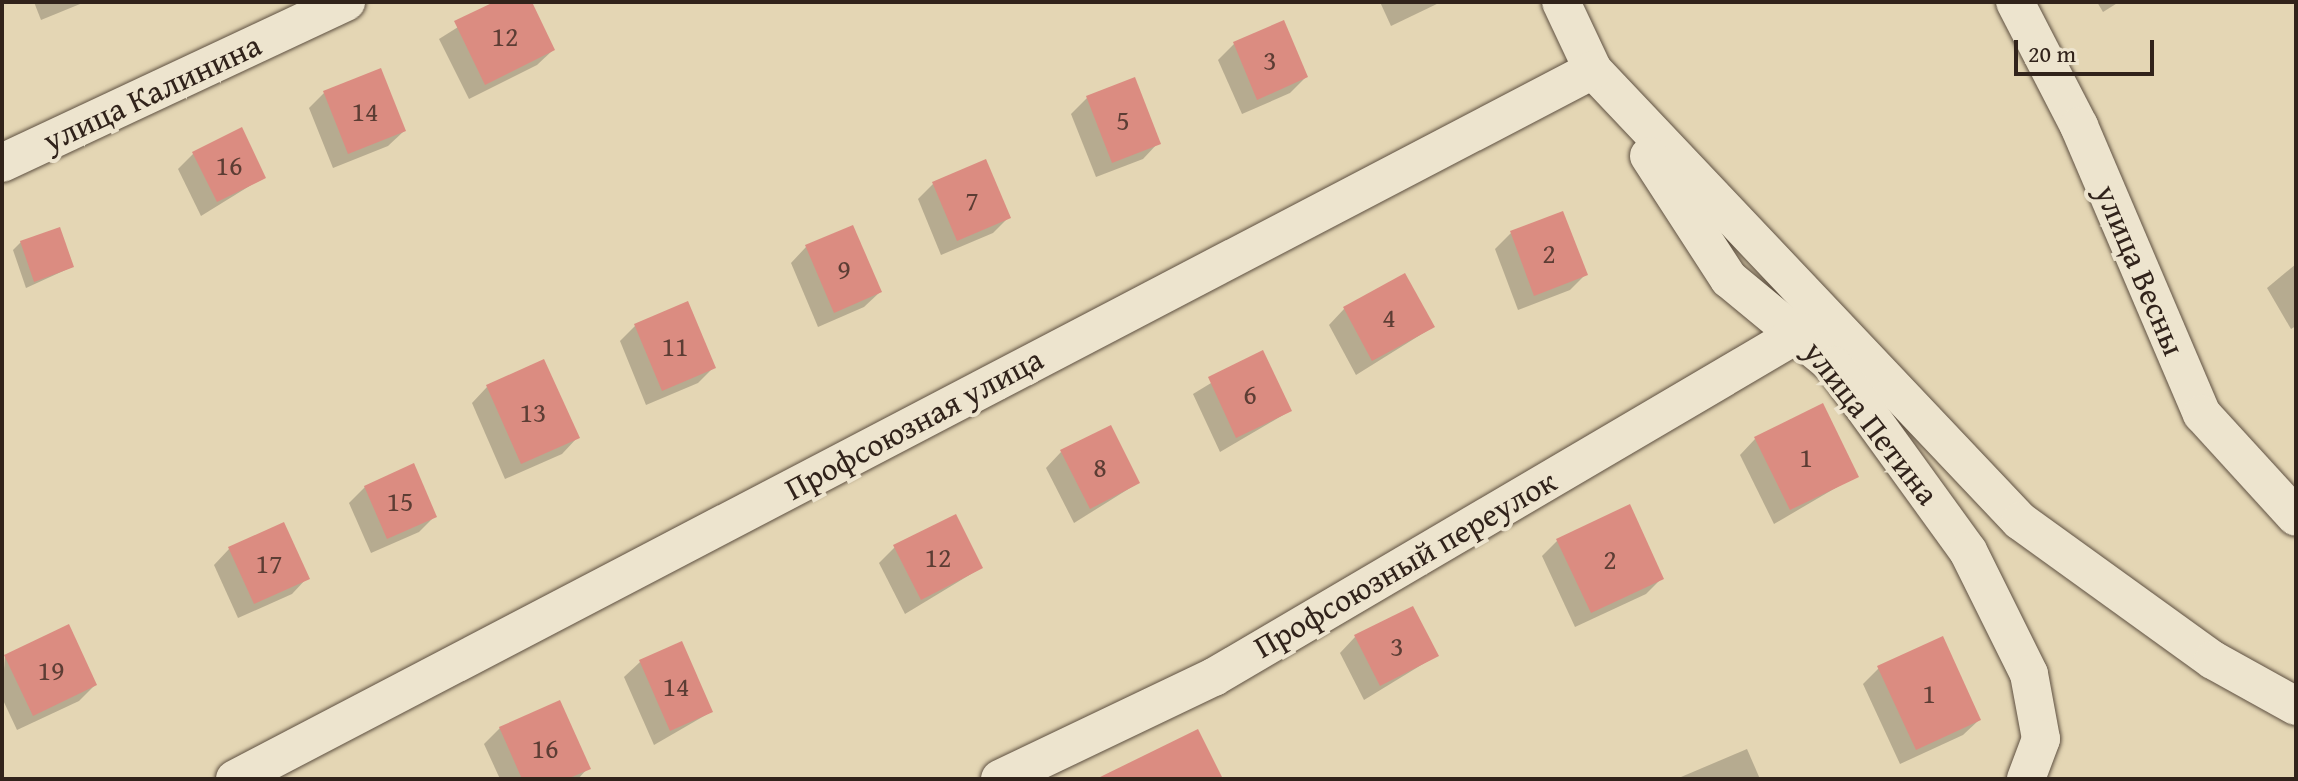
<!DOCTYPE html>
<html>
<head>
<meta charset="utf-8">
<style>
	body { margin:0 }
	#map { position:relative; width:2298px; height:781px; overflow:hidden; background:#e4d6b4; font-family:"Gentium Book Plus",serif }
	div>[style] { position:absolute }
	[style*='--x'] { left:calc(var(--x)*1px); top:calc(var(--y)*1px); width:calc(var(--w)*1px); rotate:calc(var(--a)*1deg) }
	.shadow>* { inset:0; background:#0003 }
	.building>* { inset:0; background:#db8c81 }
	.roads { filter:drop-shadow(0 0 2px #5e5041) drop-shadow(0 0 2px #5e5041) }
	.street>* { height:38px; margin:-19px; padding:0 19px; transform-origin:19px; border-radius:19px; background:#ede4ce }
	span { translate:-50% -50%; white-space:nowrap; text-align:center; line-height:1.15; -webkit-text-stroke:8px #ede4ce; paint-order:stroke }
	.number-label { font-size:28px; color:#5c3d34 }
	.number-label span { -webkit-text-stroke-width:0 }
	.street-label { font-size:32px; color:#31231b }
	.frame { position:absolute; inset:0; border:4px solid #31231b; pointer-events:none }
	.scale { position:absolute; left:2014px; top:40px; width:140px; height:36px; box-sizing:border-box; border:4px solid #31231b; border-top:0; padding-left:10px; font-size:24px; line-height:28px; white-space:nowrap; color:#31231b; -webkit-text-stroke:6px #ede4ce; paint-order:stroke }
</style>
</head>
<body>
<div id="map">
	<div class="shadow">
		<div style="clip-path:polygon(34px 2px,85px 2px,41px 20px)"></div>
		<div style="clip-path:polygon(498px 2px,529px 2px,553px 50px,537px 65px,469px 99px,439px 39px)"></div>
		<div style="clip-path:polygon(1380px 2px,1441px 2px,1391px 26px)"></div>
		<div style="clip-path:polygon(2097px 2px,2119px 2px,2103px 12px)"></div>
		<div style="clip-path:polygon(1283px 23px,1306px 77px,1290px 93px,1242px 114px,1218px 60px,1234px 44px)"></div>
		<div style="clip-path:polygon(324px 93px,404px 131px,388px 146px,333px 168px,309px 108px)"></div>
		<div style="clip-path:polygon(1087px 98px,1158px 143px,1143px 159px,1096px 177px,1071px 114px)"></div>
		<div style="clip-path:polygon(194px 153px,264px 177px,201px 216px,178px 169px)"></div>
		<div style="clip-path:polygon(933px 184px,1009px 217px,993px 233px,941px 255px,918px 199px)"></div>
		<div style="clip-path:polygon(1562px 213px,1586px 274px,1570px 290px,1518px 310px,1495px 249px,1511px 233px)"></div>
		<div style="clip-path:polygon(21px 242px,72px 267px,26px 288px,13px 250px)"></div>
		<div style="clip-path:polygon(806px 247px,880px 292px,864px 307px,818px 327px,791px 263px)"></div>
		<div style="clip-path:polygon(2296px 264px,2296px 326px,2291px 329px,2267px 288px)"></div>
		<div style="clip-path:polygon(1344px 309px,1433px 327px,1356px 375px,1329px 325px)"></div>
		<div style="clip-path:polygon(636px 325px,713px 368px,698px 383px,646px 405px,620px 341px)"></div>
		<div style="clip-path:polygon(1262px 352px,1290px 411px,1220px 452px,1193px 394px)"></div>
		<div style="clip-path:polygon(487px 387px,577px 438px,562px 454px,505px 479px,472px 403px)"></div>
		<div style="clip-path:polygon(1755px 439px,1856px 476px,1774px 524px,1740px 455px)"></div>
		<div style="clip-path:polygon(1061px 452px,1138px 483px,1074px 523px,1046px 468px)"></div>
		<div style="clip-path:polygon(365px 487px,435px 516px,419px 532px,371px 553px,349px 503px)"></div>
		<div style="clip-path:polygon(1558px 540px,1662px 578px,1646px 594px,1575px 627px,1542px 556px)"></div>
		<div style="clip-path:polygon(895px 547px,981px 568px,905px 614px,879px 563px)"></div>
		<div style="clip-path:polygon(229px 549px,307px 578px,292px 594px,238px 618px,214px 565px)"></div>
		<div style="clip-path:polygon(1355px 637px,1436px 656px,1364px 700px,1340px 653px)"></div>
		<div style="clip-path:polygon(5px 656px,95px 685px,79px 701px,17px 730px,2px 698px)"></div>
		<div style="clip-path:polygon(640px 662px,711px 712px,654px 745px,624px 677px)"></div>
		<div style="clip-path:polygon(1879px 668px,1979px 720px,1963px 735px,1900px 764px,1863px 684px)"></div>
		<div style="clip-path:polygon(500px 728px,588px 768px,578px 779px,500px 779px,484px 744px)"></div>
		<div style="clip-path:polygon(1747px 749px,1760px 779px,1678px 779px,1681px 777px)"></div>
	</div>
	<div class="building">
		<div style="clip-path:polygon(494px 2px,532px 2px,555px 50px,485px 85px,454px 21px)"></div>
		<div style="clip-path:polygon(1284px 20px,1308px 77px,1257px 100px,1233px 42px)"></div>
		<div style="clip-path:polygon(381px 68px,406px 131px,348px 154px,323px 91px)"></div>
		<div style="clip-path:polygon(1135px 77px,1161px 144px,1112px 163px,1086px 96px)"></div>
		<div style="clip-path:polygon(242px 127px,266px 178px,217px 202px,192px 152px)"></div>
		<div style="clip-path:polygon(986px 159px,1011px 218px,957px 241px,932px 182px)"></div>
		<div style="clip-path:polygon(1563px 211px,1588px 275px,1534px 296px,1510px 231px)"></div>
		<div style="clip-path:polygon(853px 225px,882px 292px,834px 313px,805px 245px)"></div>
		<div style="clip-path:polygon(60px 227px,74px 267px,34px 282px,20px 241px)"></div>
		<div style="clip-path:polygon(1405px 273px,1435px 327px,1372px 361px,1343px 307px)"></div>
		<div style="clip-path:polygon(688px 301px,716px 368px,662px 391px,634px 324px)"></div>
		<div style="clip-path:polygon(1263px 350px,1292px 411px,1236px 438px,1208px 377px)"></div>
		<div style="clip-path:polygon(544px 359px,580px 438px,521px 464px,486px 385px)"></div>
		<div style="clip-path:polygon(1823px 403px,1859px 477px,1790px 510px,1754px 437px)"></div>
		<div style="clip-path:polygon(1111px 425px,1140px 483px,1090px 509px,1060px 450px)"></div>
		<div style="clip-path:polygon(414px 463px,437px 517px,387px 539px,364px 486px)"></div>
		<div style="clip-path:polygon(1630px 504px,1664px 579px,1591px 613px,1556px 539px)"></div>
		<div style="clip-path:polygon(956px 514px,983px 568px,921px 600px,893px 545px)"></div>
		<div style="clip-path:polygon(284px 522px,310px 579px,254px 604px,228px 547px)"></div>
		<div style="clip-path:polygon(1413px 606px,1439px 656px,1380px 686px,1354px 635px)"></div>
		<div style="clip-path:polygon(69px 624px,97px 685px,33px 716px,4px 655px)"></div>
		<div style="clip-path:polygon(1943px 636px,1981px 720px,1916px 750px,1877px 666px)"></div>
		<div style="clip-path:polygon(682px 641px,713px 712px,670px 731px,639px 660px)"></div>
		<div style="clip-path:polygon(560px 700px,591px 769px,567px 779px,522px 779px,499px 727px)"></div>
		<div style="clip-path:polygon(1198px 729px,1223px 779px,1096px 779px)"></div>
	</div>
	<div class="roads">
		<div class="street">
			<div style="--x:1561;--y:2;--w:75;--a:64.8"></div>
			<div style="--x:1593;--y:70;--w:621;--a:46.57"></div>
			<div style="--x:2020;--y:521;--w:238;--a:35.8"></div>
			<div style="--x:2213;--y:660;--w:95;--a:29"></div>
			<div style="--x:2015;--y:2;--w:140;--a:62.7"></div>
			<div style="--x:2079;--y:126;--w:313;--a:66.9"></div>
			<div style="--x:2202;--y:414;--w:139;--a:47.6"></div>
			<div style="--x:1649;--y:156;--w:147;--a:57"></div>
			<div style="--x:1729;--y:279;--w:136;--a:39.6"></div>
			<div style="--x:1834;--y:366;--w:228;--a:54.1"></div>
			<div style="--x:1968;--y:551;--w:137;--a:63.6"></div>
			<div style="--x:2029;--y:674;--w:66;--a:79.5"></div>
			<div style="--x:2041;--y:739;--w:43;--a:110.6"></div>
			<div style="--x:2;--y:163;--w:380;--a:-25.1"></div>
			<div style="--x:235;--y:779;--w:1532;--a:-27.57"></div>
			<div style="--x:1000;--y:779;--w:237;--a:-25.5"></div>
			<div style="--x:1214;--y:677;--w:681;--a:-30.44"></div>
		</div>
	</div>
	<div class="number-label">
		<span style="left:505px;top:36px">12</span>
		<span style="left:1270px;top:60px">3</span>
		<span style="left:365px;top:111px">14</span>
		<span style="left:1123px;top:120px">5</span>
		<span style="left:229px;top:165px">16</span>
		<span style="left:972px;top:200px">7</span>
		<span style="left:1549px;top:253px">2</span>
		<span style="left:844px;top:269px">9</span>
		<span style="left:1389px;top:317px">4</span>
		<span style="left:675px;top:346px">11</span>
		<span style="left:1250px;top:394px">6</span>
		<span style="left:533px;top:412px">13</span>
		<span style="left:1806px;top:457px">1</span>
		<span style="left:1100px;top:467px">8</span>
		<span style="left:400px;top:501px">15</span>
		<span style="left:938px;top:557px">12</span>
		<span style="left:1610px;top:559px">2</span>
		<span style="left:269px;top:563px">17</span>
		<span style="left:1397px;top:646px">3</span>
		<span style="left:51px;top:670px">19</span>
		<span style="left:676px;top:686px">14</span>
		<span style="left:1929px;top:693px">1</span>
		<span style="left:545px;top:748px">16</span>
	</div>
	<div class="street-label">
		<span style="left:152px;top:93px;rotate:-25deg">улица Калинина</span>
		<span style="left:2140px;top:270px;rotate:67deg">улица Весны</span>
		<span style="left:1871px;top:423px;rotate:52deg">улица Петина</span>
		<span style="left:914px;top:424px;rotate:-28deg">Профсоюзная улица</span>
		<span style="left:1405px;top:564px;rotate:-30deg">Профсоюзный переулок</span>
	</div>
	<div class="frame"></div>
	<div class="scale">20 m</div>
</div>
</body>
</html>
